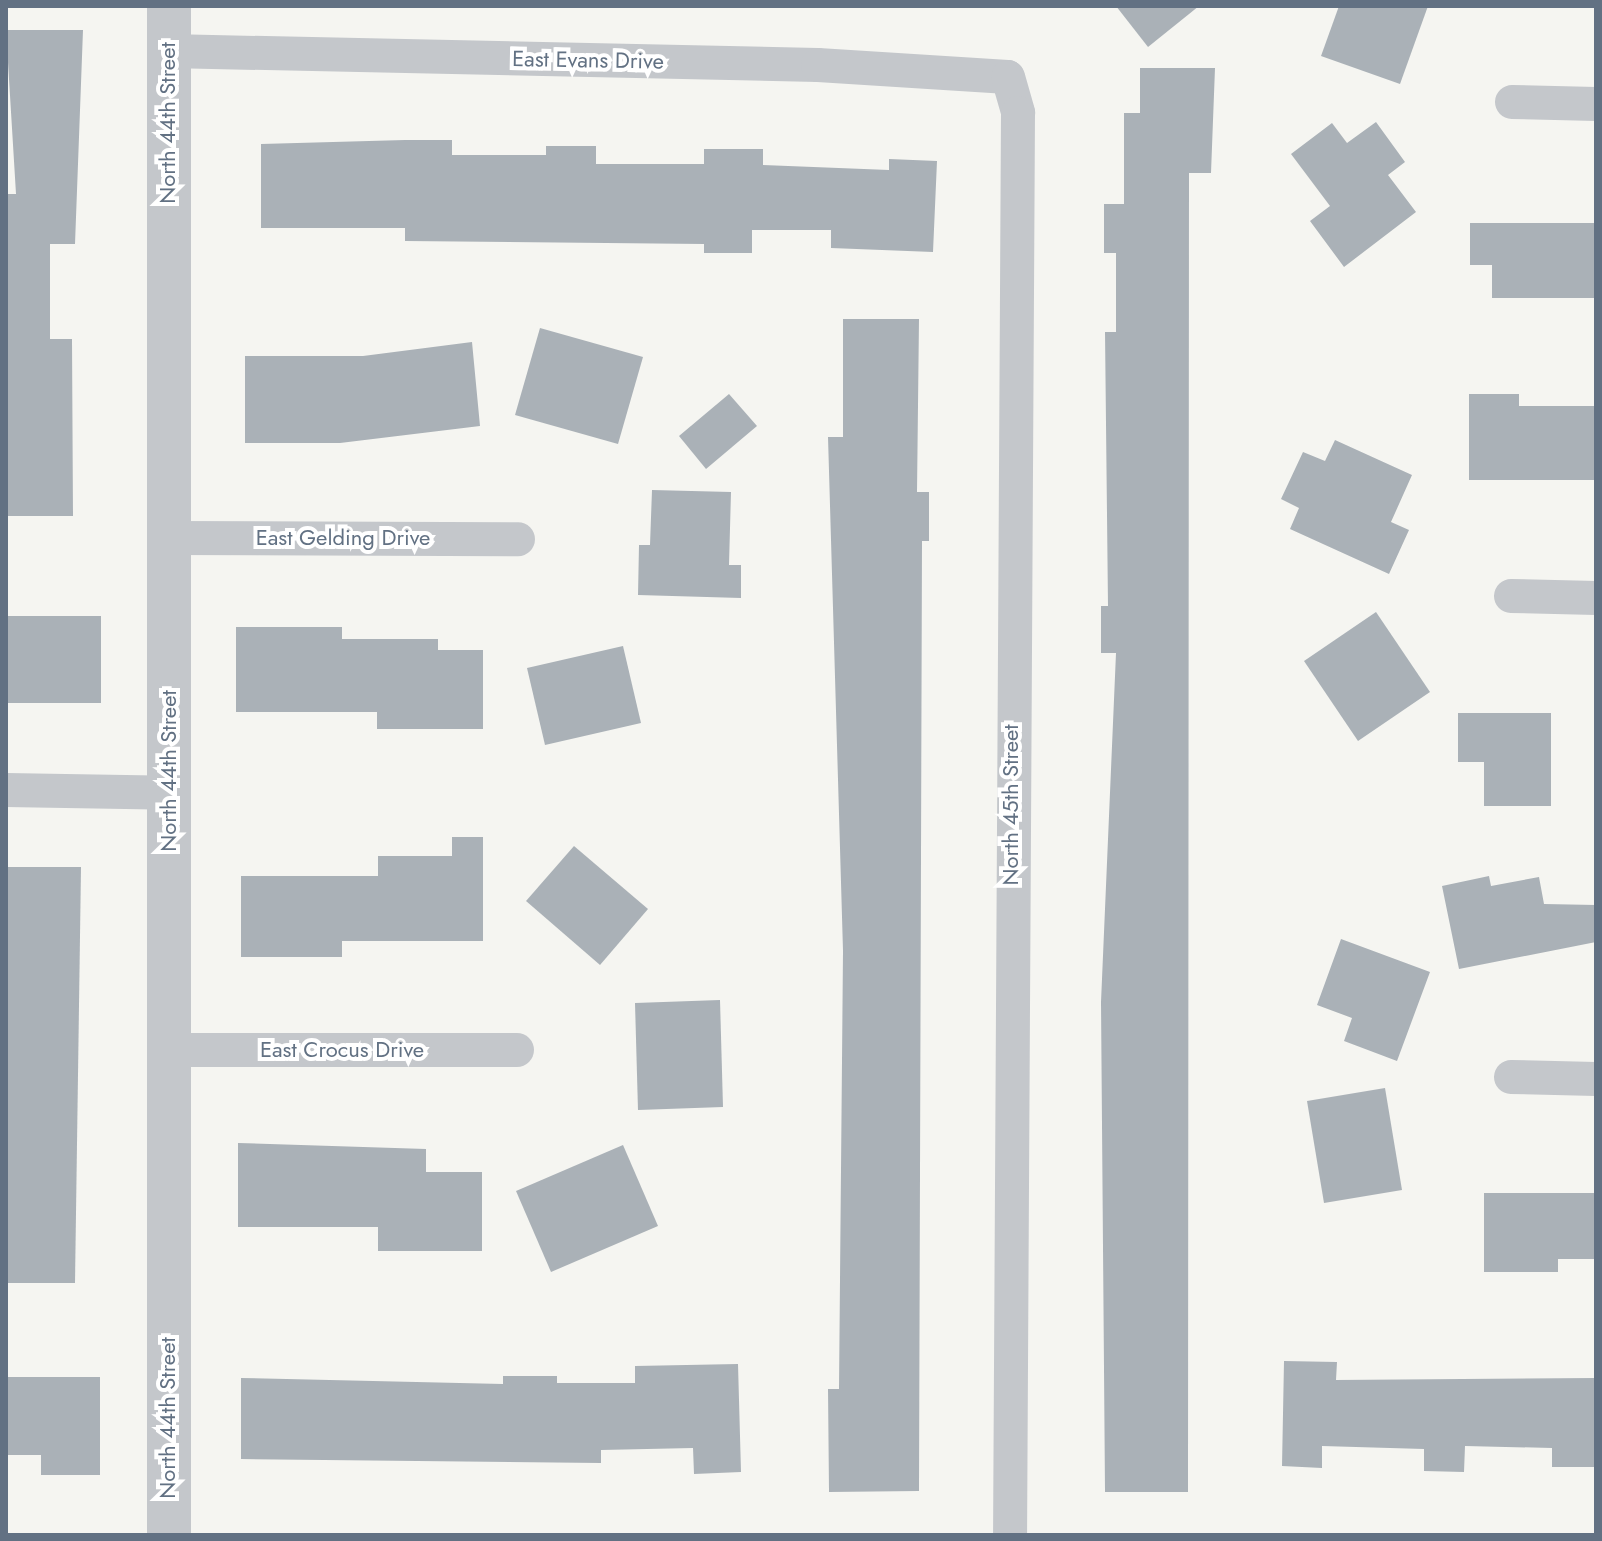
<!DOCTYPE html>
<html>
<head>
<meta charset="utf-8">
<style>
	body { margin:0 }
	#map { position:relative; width:1602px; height:1541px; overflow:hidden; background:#f5f5f1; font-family:Jost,sans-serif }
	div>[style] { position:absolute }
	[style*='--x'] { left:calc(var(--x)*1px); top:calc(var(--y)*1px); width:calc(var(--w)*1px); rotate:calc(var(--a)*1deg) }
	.building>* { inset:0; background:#aab1b7 }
	.minor>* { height:34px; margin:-17px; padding:0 17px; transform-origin:17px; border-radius:17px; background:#c4c7cb }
	.tertiary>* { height:44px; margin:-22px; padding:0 22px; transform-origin:22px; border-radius:22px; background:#c4c7cb }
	span { translate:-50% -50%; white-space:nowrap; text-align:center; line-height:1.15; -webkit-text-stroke:8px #fff; paint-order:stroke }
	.street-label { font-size:22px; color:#627183 }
	.frame { position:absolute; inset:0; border:8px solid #627183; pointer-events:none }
</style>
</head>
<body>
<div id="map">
	<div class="building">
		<div style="clip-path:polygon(1116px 6px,1199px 6px,1148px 47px)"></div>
		<div style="clip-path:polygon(1339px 6px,1428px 6px,1400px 84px,1321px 56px)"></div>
		<div style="clip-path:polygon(6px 30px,83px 30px,75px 244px,50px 244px,50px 339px,72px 339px,73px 516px,6px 516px,6px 194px,16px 194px)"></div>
		<div style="clip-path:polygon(1140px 68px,1215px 68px,1211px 173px,1189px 173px,1188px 1492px,1105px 1492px,1101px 1002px,1116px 653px,1101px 653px,1101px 606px,1108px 606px,1105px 332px,1116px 332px,1116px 253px,1104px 253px,1104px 204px,1124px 204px,1124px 113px,1140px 113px)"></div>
		<div style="clip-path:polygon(1376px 122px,1405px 162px,1388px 175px,1416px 212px,1344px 267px,1310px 221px,1330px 206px,1291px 154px,1332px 123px,1347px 143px)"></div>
		<div style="clip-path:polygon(405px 140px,452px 140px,452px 155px,546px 155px,546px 146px,596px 146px,596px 164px,704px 164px,704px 149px,763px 149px,763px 165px,889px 170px,889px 159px,937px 161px,933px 252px,831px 248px,831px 230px,752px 230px,752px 253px,704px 253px,704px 244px,405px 241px,405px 228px,261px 228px,261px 144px)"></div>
		<div style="clip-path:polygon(1470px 223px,1596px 223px,1596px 298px,1492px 298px,1492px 265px,1470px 265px)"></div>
		<div style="clip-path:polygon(843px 319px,919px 319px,917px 492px,929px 492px,929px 541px,922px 541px,919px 1491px,829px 1492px,828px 1389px,839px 1389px,843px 951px,828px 437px,843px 437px)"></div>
		<div style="clip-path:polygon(540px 328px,643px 357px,618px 444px,515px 415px)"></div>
		<div style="clip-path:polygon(472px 342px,480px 426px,340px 443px,245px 443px,245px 356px,363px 356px)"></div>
		<div style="clip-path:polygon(729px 394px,757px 426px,706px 469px,679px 436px)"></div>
		<div style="clip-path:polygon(1469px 394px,1519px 394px,1519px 406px,1596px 406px,1596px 480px,1469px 480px)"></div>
		<div style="clip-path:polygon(1335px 440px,1412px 475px,1391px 522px,1409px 530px,1389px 574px,1290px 529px,1299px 508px,1281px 499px,1303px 452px,1325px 461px)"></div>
		<div style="clip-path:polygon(652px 490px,731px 492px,729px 565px,741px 565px,741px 598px,638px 595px,639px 545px,650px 545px)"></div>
		<div style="clip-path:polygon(1376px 612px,1430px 692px,1358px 741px,1304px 661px)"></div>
		<div style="clip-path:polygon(6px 616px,101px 616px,101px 703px,6px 703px)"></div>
		<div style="clip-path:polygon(236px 627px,342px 627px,342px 639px,438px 639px,438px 650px,483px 650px,483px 729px,377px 729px,377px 712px,236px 712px)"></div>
		<div style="clip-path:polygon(623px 646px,641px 723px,545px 745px,527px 668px)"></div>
		<div style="clip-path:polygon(1458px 713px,1551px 713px,1551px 806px,1484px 806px,1484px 762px,1458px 762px)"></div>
		<div style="clip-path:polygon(452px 837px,483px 837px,483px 941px,342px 941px,342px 957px,241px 957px,241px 876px,378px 876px,378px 856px,452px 856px)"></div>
		<div style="clip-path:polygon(574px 846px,648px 909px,600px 965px,526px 901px)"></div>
		<div style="clip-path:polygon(6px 867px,81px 867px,75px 1283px,6px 1283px)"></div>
		<div style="clip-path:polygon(1489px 876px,1491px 886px,1539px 877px,1544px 904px,1596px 905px,1596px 942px,1459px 969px,1442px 886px)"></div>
		<div style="clip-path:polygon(1341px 939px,1430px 972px,1397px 1061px,1344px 1041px,1352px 1018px,1317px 1005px)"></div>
		<div style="clip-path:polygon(720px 1000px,723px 1107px,638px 1110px,635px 1003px)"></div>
		<div style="clip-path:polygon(1385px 1088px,1402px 1190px,1324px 1203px,1307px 1101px)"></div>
		<div style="clip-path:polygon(238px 1143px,426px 1149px,426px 1172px,482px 1172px,482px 1251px,378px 1251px,378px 1227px,238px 1227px)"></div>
		<div style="clip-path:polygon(623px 1145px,658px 1226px,551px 1272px,516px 1191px)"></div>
		<div style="clip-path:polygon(1484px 1193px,1596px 1193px,1596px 1259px,1558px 1259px,1558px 1272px,1484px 1272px)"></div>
		<div style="clip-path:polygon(1284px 1361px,1337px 1362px,1336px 1380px,1596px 1378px,1596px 1467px,1552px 1467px,1552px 1448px,1465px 1446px,1464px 1472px,1424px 1471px,1424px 1449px,1322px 1446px,1322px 1468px,1282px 1466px)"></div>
		<div style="clip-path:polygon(738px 1364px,741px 1472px,694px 1474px,693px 1448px,601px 1450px,601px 1463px,241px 1459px,241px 1378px,503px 1384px,503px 1376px,557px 1376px,557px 1383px,635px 1383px,635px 1366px)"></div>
		<div style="clip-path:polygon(6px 1377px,100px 1377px,100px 1475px,41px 1475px,41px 1455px,6px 1455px)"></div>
	</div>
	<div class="minor">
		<div style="--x:168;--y:51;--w:650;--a:1.23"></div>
		<div style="--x:818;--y:65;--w:190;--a:3.6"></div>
		<div style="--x:1008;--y:77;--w:37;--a:74"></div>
		<div style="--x:1018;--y:113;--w:1422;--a:90.32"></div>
		<div style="--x:1512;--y:102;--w:84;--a:1.4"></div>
		<div style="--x:169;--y:538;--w:349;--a:0.2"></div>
		<div style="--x:1511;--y:596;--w:85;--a:1.3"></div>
		<div style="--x:6;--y:790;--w:164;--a:1"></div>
		<div style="--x:167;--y:1050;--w:350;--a:0"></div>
		<div style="--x:1511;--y:1077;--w:85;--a:1.3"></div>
	</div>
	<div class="tertiary">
		<div style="--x:169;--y:1535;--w:1529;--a:-90"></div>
	</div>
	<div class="street-label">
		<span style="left:588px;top:60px;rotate:1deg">East Evans Drive</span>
		<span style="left:168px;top:123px;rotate:-90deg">North 44th Street</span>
		<span style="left:343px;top:538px">East Gelding Drive</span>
		<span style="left:169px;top:771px;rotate:-90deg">North 44th Street</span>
		<span style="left:1011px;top:805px;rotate:-90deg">North 45th Street</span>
		<span style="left:342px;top:1050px">East Crocus Drive</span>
		<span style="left:168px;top:1418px;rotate:-90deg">North 44th Street</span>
	</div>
	<div class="frame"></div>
</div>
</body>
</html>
